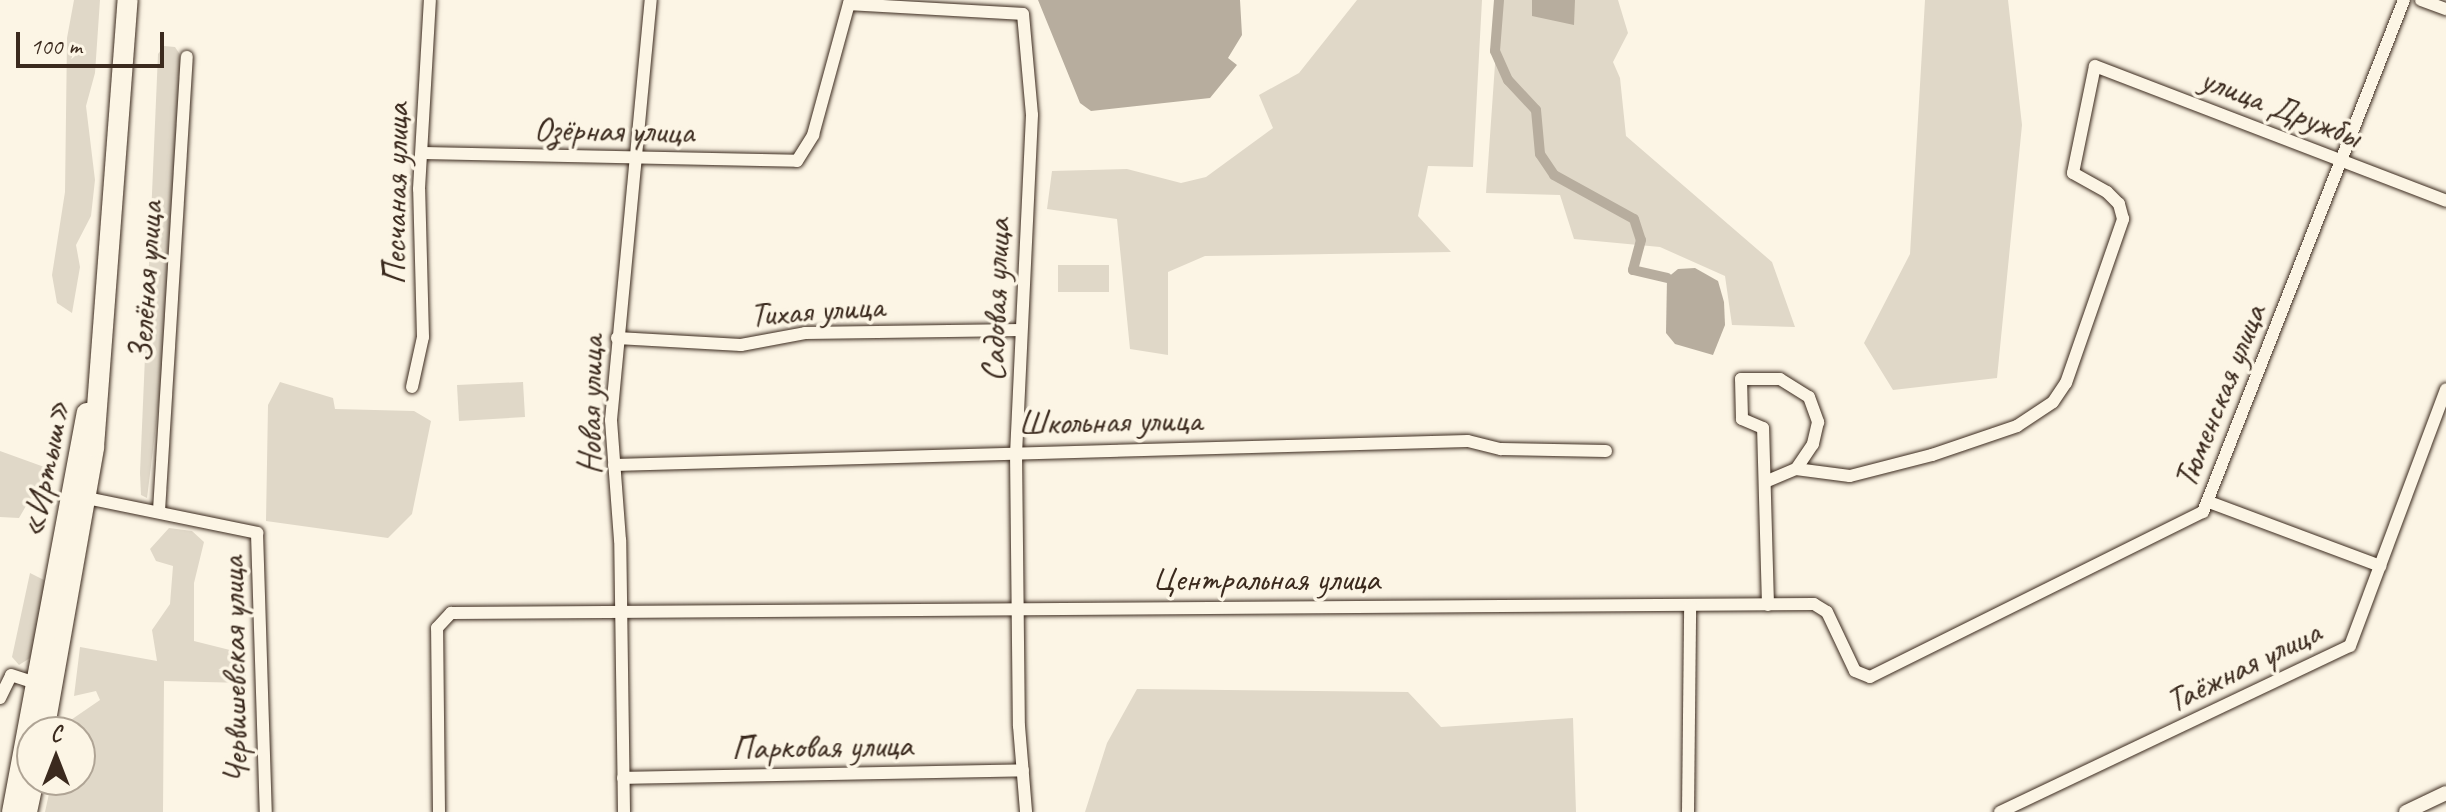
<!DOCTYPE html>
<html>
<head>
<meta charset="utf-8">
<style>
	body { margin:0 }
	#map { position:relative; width:2446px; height:812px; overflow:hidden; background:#fcf5e5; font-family:Caveat,sans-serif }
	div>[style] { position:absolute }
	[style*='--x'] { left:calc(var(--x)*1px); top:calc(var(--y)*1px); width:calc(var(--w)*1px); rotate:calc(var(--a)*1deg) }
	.green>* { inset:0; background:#e0d8c8 }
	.water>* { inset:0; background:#b7ad9e }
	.canal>* { height:10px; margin:-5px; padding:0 5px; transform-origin:5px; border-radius:5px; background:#b7ad9e }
	.roads { filter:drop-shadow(0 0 2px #3b2a1e) drop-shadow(0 0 2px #3b2a1e) }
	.minor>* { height:12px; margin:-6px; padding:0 6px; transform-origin:6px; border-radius:6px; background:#fcf5e5 }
	.tertiary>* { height:14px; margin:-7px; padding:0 7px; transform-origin:7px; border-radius:7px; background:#fcf5e5 }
	.trunk>* { height:20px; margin:-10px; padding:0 10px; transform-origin:10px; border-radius:10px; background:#fcf5e5 }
	span { translate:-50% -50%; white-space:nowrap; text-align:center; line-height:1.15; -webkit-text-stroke:7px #fcf5e5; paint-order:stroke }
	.street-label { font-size:34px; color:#3b2a1e }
	.north { position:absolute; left:16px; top:716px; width:80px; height:80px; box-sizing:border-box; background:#fcf5e5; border:2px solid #afa495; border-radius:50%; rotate:0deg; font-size:22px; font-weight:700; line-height:32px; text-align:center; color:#3b2a1e }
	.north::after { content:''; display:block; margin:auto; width:28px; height:36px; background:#3b2a1e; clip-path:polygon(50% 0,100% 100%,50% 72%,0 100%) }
	.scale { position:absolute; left:16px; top:32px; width:148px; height:36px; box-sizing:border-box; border:4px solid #3b2a1e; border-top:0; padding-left:10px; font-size:24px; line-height:28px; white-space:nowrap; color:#3b2a1e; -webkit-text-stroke:6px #fcf5e5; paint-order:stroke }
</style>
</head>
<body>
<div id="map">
	<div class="green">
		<div style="clip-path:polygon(74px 0,100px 0,95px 73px,86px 106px,95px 180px,91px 216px,76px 245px,80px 267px,72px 313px,57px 303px,52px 275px,65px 192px,67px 38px)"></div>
		<div style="clip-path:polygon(1357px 0,1482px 0,1473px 167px,1428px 166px,1418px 216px,1451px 252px,1205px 256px,1168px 272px,1168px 355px,1130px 349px,1117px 219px,1047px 209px,1052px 171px,1127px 169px,1181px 183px,1206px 177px,1273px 128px,1259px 95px,1299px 73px)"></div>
		<div style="clip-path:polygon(1504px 0,1618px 0,1628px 33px,1613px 62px,1620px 78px,1626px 136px,1772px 262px,1795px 327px,1732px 325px,1725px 276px,1660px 247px,1574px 239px,1560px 195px,1486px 193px,1499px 7px)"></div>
		<div style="clip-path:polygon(1925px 0,2008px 0,2022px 125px,1997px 378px,1893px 390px,1864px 343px,1910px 254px)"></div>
		<div style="clip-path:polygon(164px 46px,175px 47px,181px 56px,164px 361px,147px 498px,141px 495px,140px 473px,158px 54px)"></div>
		<div style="clip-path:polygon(1058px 265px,1109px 265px,1109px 292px,1058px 292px)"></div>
		<div style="clip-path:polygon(280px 382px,333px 398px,335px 409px,414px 411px,431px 421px,412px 514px,388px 538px,266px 521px,268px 405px)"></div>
		<div style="clip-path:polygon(523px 382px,525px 417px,459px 421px,457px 385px)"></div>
		<div style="clip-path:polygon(0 451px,47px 468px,47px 492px,30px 499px,19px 518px,0 517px)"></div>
		<div style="clip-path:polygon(169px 528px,192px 531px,204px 542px,194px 583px,194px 641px,246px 654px,246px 683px,164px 681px,163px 812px,45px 812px,52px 780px,80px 780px,80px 732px,63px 732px,65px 724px,100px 700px,96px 691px,74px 696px,80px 647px,157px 661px,152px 630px,170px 604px,173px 566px,156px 561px,150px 549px)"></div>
		<div style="clip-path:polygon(30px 573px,44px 580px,44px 602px,30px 658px,19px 665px,12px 657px)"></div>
		<div style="clip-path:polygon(1137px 689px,1408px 692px,1441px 727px,1573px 718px,1576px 812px,1085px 812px,1107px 743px)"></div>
	</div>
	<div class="water">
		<div style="clip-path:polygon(1038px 0,1240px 0,1242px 35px,1228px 58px,1237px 65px,1210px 98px,1091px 111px,1080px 103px)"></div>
		<div style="clip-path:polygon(1532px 0,1575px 0,1574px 25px,1532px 16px)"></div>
		<div style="clip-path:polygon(1695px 268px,1718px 281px,1724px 302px,1725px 325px,1713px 355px,1675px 344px,1666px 333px,1667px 278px,1678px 269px)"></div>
	</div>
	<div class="canal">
		<div style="--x:1499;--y:0;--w:51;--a:94.5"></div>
		<div style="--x:1495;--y:51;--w:32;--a:66"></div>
		<div style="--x:1508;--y:80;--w:41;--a:47"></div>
		<div style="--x:1536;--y:110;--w:44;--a:84.8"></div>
		<div style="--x:1540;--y:154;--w:25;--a:56"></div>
		<div style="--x:1554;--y:175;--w:91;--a:28.8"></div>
		<div style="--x:1634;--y:219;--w:22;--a:72"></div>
		<div style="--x:1641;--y:240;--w:31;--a:105"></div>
		<div style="--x:1633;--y:270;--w:35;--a:13"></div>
	</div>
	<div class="roads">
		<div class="minor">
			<div style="--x:2421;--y:0;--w:27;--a:20"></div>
			<div style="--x:849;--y:4;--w:174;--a:3.3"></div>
			<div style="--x:1023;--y:14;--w:101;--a:84.9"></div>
			<div style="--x:1032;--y:115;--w:336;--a:92.7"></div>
			<div style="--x:1016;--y:451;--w:275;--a:89.4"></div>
			<div style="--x:1019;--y:726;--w:86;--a:85.3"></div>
			<div style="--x:423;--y:153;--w:374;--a:1.2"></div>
			<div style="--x:797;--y:161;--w:31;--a:-58"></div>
			<div style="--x:813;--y:135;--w:140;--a:-74.7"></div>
			<div style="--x:617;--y:338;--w:124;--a:3.2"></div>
			<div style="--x:741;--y:345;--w:65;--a:-10.6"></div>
			<div style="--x:805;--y:333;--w:216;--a:-0.8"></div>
			<div style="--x:412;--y:387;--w:51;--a:-77.6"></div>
			<div style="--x:423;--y:337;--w:148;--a:-91.5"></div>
			<div style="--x:419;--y:189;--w:189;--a:-86.7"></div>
			<div style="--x:614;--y:465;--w:854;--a:-1.61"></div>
			<div style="--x:1468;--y:441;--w:34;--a:14"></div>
			<div style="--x:1501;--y:449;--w:105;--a:1.1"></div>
			<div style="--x:1765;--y:482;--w:34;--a:-23"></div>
			<div style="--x:1796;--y:469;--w:54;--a:7.4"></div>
			<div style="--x:1850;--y:476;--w:85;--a:-14.4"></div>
			<div style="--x:1932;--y:455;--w:90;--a:-18.8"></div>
			<div style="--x:2017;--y:426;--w:43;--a:-33.7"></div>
			<div style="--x:2053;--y:402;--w:23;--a:-56"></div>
			<div style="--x:2066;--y:383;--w:174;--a:-70.8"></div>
			<div style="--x:2123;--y:219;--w:16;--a:-105"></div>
			<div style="--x:2119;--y:204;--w:17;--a:-135"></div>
			<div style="--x:2107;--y:192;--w:39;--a:-151"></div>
			<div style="--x:2073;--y:173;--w:109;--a:-78.4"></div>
			<div style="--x:2095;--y:66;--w:376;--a:21"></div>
			<div style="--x:87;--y:498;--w:174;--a:11.6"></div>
			<div style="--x:257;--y:533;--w:279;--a:88.2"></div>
			<div style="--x:2209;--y:502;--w:183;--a:20.5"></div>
			<div style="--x:159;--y:511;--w:455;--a:-86.5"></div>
			<div style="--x:1768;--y:605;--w:177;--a:-91.6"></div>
			<div style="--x:1763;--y:428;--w:23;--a:-157"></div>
			<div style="--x:1742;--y:419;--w:40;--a:-91.4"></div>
			<div style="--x:1741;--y:379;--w:39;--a:0"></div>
			<div style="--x:1780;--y:379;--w:34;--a:32"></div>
			<div style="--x:1809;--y:397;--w:27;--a:70"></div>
			<div style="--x:1818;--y:422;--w:23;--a:103"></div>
			<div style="--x:1813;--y:444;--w:30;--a:124"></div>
			<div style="--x:0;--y:698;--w:25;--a:-64"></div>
			<div style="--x:11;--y:675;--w:29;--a:18"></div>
			<div style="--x:623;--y:778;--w:400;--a:-1.1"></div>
			<div style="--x:439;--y:812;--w:184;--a:-90.6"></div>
			<div style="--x:437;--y:628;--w:21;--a:-47"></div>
			<div style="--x:451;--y:613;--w:1363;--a:-0.38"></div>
			<div style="--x:1814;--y:604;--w:15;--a:32"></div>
			<div style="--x:1827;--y:612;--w:65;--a:64.6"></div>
			<div style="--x:1855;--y:671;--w:16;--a:22"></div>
			<div style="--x:1870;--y:677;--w:372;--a:-26.4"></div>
			<div style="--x:2203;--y:512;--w:550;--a:-68.57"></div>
			<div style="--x:624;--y:812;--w:272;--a:-90.8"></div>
			<div style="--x:620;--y:540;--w:120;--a:-94.3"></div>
			<div style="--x:611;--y:420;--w:422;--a:-84.6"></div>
			<div style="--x:1688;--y:812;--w:207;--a:-89.4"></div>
			<div style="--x:2000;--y:812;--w:387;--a:-25.4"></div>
			<div style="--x:2350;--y:646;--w:274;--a:-69.5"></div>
		</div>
		<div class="tertiary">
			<div style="--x:2406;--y:812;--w:44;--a:-25.4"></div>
		</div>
		<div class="trunk">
			<div style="--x:44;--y:732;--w:289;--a:-80"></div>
			<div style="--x:94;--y:447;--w:448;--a:-85.7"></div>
			<div style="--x:12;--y:812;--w:406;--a:-79.4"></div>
			<div style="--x:27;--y:812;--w:33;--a:-78"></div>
		</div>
	</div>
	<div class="street-label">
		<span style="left:2281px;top:107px;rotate:21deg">улица Дружбы</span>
		<span style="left:614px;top:130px;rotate:1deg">Озёрная улица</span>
		<span style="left:395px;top:194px;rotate:-89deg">Песчаная улица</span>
		<span style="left:145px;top:282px;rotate:-86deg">Зелёная улица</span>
		<span style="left:995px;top:300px;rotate:-88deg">Садовая улица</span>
		<span style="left:817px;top:310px;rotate:-4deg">Тихая улица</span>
		<span style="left:2219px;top:396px;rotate:-68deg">Тюменская улица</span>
		<span style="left:590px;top:405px;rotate:-89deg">Новая улица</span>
		<span style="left:1110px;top:421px;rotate:-1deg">Школьная улица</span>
		<span style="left:45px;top:469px;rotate:-79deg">«Иртыш»</span>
		<span style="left:1266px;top:579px">Центральная улица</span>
		<span style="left:2243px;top:666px;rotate:-26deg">Таёжная улица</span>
		<span style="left:234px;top:670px;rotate:-91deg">Червишевская улица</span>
		<span style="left:822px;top:746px;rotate:-1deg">Парковая улица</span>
	</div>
	<div class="north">С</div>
	<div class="scale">100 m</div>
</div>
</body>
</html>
